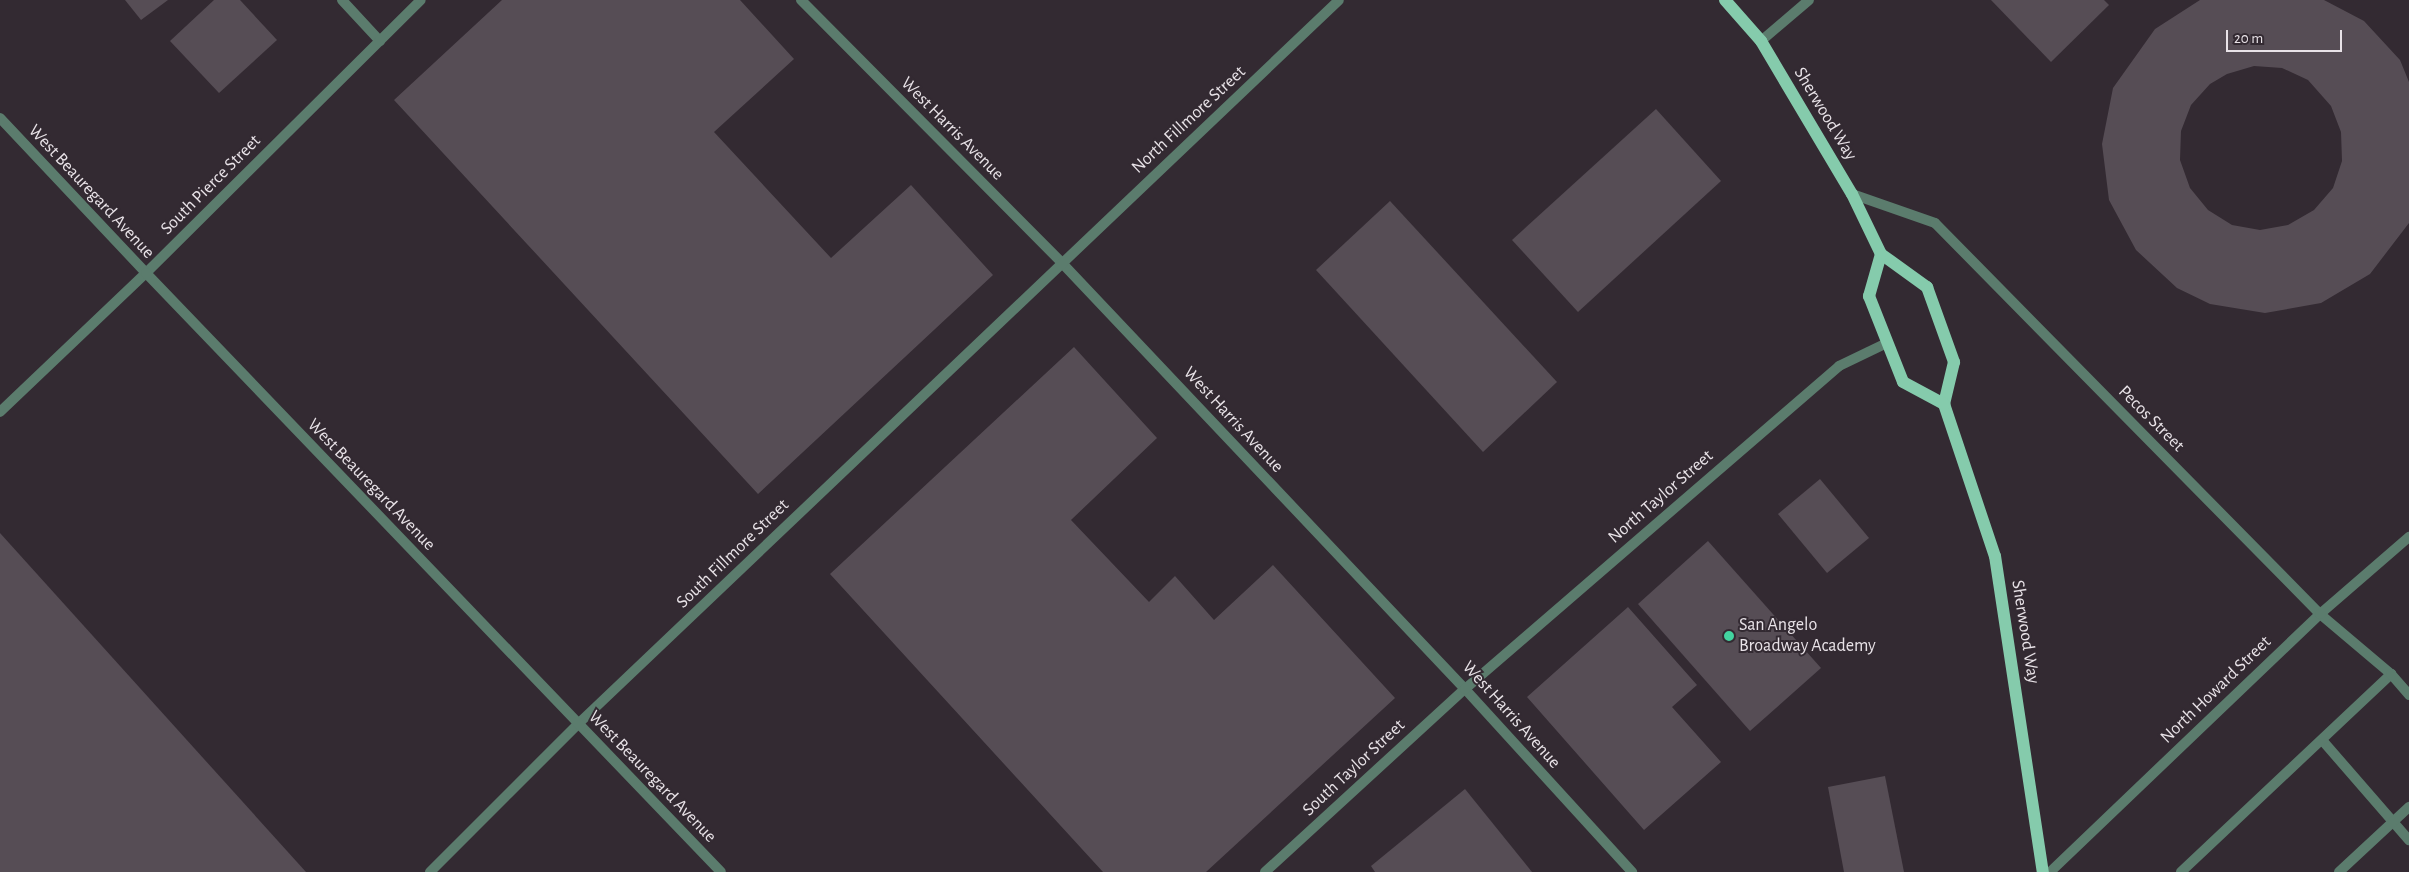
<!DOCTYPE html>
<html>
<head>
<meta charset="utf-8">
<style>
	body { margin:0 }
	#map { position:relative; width:2409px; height:872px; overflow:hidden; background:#332a32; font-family:"Alegreya Sans",sans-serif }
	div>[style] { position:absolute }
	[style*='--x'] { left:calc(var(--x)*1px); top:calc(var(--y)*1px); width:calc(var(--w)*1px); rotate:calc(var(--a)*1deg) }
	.building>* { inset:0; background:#564d55 }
	.service>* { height:10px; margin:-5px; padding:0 5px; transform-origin:5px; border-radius:5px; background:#5b7c6d }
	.minor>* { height:10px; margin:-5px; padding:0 5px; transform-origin:5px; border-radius:5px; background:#5b7c6d }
	.tertiary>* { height:10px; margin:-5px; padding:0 5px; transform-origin:5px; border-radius:5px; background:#5b7c6d }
	.primary>* { height:12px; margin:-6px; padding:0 6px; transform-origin:6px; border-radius:6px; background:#85cbac }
	.dots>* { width:14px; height:14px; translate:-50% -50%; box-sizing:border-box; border:2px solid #332a32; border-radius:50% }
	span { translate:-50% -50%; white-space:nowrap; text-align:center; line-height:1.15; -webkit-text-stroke:4px #332a32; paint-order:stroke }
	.street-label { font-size:18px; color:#e9e3e8 }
	.poi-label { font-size:18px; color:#e9e3e8 }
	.left { translate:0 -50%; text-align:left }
	.scale { position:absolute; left:2226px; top:30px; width:116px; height:22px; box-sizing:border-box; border:2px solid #e9e3e8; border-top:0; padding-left:6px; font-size:15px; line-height:18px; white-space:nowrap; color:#e9e3e8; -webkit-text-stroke:4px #332a32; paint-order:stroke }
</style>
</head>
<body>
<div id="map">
	<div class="building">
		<div style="clip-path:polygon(125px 0,168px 0,141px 20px)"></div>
		<div style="clip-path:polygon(214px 0,240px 0,277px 40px,219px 93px,170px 41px)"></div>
		<div style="clip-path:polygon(502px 0,740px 0,794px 59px,714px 132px,831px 258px,911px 185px,993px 275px,758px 494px,394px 100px)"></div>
		<div style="clip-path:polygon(1991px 0,2104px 0,2109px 5px,2051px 62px)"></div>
		<div style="clip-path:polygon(evenodd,2200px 0,2324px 0,2364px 21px,2400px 60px,2409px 82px,2409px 223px,2370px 274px,2321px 303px,2265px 313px,2210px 304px,2177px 288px,2136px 250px,2109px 200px,2102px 144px,2113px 88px,2155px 29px,2200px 0,2254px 66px,2282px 68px,2308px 80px,2331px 106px,2341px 132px,2342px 161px,2333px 188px,2314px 210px,2288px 225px,2260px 230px,2232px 225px,2208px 210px,2190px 188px,2180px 160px,2181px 131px,2191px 105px,2210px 84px,2227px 74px,2254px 66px)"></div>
		<div style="clip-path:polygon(1656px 109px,1721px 181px,1578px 312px,1512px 240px)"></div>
		<div style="clip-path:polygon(1390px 201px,1557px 382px,1483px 452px,1316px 270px)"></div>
		<div style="clip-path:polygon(1074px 347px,1157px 438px,1071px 520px,1149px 602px,1175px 576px,1214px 620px,1273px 565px,1395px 698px,1206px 872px,1103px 872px,830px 574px)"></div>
		<div style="clip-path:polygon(1820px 479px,1869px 538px,1827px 573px,1778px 514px)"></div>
		<div style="clip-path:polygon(0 533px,306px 872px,0 872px)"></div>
		<div style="clip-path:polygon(1708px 541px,1821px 668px,1750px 731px,1638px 604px)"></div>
		<div style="clip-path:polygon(1628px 607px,1697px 685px,1672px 707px,1721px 762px,1644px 830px,1527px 697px)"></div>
		<div style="clip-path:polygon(1885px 776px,1904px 872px,1844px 872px,1828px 787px)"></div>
		<div style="clip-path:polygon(1465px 789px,1532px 872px,1375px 872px,1371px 866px)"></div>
	</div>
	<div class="service">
		<div style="--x:342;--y:0;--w:56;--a:47.2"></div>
		<div style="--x:2322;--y:740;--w:133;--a:49"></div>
		<div style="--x:2181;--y:872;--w:289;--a:-43.3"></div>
		<div style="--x:2339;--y:872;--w:96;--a:-42.9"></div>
	</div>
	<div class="minor">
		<div style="--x:801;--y:0;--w:371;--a:45.2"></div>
		<div style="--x:1062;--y:263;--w:586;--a:46.59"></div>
		<div style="--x:1465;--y:689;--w:248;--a:47.6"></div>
		<div style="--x:1761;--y:41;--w:63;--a:-40.5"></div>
		<div style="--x:0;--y:412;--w:202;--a:-43.6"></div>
		<div style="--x:146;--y:273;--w:387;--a:-44.8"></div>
		<div style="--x:430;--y:872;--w:209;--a:-45"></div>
		<div style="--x:578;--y:724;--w:1050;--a:-43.57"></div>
		<div style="--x:1265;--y:872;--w:271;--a:-42.5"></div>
		<div style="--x:1465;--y:689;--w:494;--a:-40.8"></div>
		<div style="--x:1839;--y:366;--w:53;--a:-25.6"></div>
		<div style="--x:2050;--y:872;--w:373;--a:-43.7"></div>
	</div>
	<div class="tertiary">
		<div style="--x:0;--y:118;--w:213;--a:46.7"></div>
		<div style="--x:146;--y:273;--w:830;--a:46.17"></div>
		<div style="--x:1852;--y:194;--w:88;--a:19.3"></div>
		<div style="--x:1935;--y:223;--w:549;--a:45.44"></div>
		<div style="--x:2320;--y:614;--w:93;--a:40.2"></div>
		<div style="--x:2391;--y:674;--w:28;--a:49"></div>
		<div style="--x:2320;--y:614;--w:118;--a:-40.9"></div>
	</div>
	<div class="primary">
		<div style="--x:1725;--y:0;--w:55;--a:48.7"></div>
		<div style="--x:1761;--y:41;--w:178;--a:59.3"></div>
		<div style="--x:1852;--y:194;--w:67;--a:64.2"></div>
		<div style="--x:1881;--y:254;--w:57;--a:35.7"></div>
		<div style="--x:1927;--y:287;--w:80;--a:70.2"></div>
		<div style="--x:1954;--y:362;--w:43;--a:103.4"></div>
		<div style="--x:1944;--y:404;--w:160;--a:71.5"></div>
		<div style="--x:1995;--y:556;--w:320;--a:81.4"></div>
		<div style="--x:1881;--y:254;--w:44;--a:105.9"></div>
		<div style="--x:1869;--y:296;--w:92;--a:68.4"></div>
		<div style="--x:1903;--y:382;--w:47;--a:28.2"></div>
	</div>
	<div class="dots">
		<div style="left:1729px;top:636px;background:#43d4a0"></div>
	</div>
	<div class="street-label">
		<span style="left:1825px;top:114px;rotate:59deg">Sherwood Way</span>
		<span style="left:1189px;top:120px;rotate:-43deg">North Fillmore Street</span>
		<span style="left:952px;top:129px;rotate:45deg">West Harris Avenue</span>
		<span style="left:211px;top:185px;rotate:-45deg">South Pierce Street</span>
		<span style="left:91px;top:192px;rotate:47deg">West Beauregard Avenue</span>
		<span style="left:2151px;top:419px;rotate:45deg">Pecos Street</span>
		<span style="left:1233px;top:420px;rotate:47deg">West Harris Avenue</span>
		<span style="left:371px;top:485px;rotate:46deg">West Beauregard Avenue</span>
		<span style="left:1661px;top:497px;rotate:-41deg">North Taylor Street</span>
		<span style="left:733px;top:554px;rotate:-44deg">South Fillmore Street</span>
		<span style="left:2025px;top:632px;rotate:81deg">Sherwood Way</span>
		<span style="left:2216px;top:690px;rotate:-44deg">North Howard Street</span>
		<span style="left:1511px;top:715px;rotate:48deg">West Harris Avenue</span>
		<span style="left:1354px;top:768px;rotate:-43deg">South Taylor Street</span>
		<span style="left:652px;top:777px;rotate:46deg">West Beauregard Avenue</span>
	</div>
	<div class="poi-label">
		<span class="left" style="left:1739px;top:636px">San Angelo<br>Broadway Academy</span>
	</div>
	<div class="scale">20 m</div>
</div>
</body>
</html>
